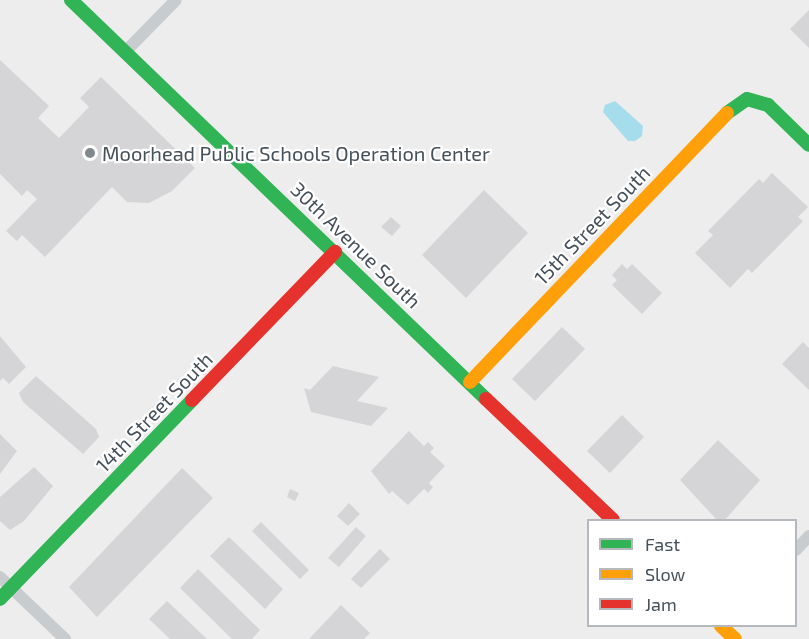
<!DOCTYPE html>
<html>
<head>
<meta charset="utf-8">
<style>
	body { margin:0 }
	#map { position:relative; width:809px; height:639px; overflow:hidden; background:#eeeded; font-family:"Exo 2",sans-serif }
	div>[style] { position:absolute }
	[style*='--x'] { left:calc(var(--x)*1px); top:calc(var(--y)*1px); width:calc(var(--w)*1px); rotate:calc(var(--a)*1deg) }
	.water>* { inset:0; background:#a5ddec }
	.building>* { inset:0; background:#d5d5d7 }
	.street>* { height:12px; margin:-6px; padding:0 6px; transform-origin:6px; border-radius:6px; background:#c9ccce }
	.fast>* { height:14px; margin:-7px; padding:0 7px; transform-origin:7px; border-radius:7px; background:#30b455 }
	.slow>* { height:14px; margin:-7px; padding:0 7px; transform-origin:7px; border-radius:7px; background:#ff9f0a }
	.jam>* { height:14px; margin:-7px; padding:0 7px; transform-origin:7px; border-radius:7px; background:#e5322d }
	.dots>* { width:16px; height:16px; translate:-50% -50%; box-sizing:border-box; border:3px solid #fff; border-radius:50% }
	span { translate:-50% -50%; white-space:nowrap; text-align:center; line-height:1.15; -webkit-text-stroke:4.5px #fff; paint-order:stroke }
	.poi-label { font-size:20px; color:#455059 }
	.left { translate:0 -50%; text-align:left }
	.street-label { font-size:20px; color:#455059 }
	.legend { position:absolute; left:587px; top:519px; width:210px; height:108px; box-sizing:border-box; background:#fff; border:2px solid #b5b9bd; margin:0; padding:8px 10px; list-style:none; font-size:18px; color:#455059 }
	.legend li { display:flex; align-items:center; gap:12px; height:30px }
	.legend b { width:30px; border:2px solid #b5b9bd }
</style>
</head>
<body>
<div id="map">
	<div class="water">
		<div style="clip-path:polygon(615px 101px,643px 126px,642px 136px,635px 141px,628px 141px,603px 112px,605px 105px)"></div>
	</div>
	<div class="building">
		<div style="clip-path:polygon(809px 10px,809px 48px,790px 29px)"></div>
		<div style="clip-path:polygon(0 60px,49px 106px,38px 118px,59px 138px,89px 107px,80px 98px,101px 77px,195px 168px,172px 191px,149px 203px,127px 202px,112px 187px,45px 257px,22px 235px,17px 241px,6px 231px,37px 199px,27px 190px,22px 196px,0 174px)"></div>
		<div style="clip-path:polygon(772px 173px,808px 207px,798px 217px,803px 221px,752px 273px,748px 269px,730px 288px,695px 253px,713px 235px,708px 231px,759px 179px,763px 183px)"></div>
		<div style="clip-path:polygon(484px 190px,528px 233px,466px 298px,422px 255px)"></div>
		<div style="clip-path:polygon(391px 217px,401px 226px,392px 236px,381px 227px)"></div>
		<div style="clip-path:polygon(622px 264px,627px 269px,632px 264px,662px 293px,642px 314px,612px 285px,617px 280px,612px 275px)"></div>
		<div style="clip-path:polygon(562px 327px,585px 349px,535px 401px,512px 379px)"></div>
		<div style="clip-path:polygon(0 336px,26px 367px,9px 384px,3px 378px,0 381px)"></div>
		<div style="clip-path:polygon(803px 342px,809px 348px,809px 390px,782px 364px)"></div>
		<div style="clip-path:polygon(333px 366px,379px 377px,357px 401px,388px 408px,371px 426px,311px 412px,304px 388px,310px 390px)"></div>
		<div style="clip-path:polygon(36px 376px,96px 429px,99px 437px,83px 454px,23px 402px,19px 393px)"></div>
		<div style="clip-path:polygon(622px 415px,644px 437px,610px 473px,587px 451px)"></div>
		<div style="clip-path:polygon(409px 431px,424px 446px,428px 442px,434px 448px,430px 452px,445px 466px,429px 483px,433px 487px,428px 493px,424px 489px,408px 505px,392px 491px,389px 494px,371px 471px)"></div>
		<div style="clip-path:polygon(0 434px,17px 451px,0 474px)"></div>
		<div style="clip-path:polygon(718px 440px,760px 480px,725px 520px,717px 520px,680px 480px)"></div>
		<div style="clip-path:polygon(34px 467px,53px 486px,24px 521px,10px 530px,0 521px,0 497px)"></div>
		<div style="clip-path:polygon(182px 468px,213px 498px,97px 617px,69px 587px)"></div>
		<div style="clip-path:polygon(290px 489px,299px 493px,295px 501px,287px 497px)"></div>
		<div style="clip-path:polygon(349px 503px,360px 514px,348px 526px,337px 516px)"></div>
		<div style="clip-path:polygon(261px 522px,309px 570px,300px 579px,252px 531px)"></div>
		<div style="clip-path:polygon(356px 527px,366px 536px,339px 567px,328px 558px)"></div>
		<div style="clip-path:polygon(229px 537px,283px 589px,265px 609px,210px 556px)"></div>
		<div style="clip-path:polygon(380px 549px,390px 559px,361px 588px,351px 579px)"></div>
		<div style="clip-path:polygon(198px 569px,260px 630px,252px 639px,232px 639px,180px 588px)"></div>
		<div style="clip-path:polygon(167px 601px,207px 639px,170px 639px,149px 619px)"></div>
		<div style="clip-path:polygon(341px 605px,370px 633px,364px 639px,309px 639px)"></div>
	</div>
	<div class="street">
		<div style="--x:126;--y:51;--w:71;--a:-45.6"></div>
		<div style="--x:796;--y:550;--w:19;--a:-47"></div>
		<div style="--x:0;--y:577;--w:90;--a:43.6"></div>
	</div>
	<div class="fast">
		<div style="--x:71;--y:0;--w:576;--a:43.87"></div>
		<div style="--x:727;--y:113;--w:24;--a:-35"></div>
		<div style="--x:747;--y:99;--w:22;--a:16"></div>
		<div style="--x:768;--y:105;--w:57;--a:44.3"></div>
		<div style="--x:0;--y:599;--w:277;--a:-46"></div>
	</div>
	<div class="slow">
		<div style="--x:470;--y:382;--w:372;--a:-46.3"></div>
		<div style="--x:721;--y:626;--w:19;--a:43"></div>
	</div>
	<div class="jam">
		<div style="--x:486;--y:399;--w:175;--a:43.6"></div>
		<div style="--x:192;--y:400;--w:206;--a:-46"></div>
	</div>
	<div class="dots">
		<div style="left:90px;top:153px;background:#80878d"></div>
	</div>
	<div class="poi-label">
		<span class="left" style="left:102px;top:153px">Moorhead Public Schools Operation Center</span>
	</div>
	<div class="street-label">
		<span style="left:592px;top:225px;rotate:-46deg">15th Street South</span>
		<span style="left:356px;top:245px;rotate:44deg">30th Avenue South</span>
		<span style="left:154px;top:412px;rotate:-46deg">14th Street South</span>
	</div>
	<ul class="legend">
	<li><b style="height:8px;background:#30b455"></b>Fast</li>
	<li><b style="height:8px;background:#ff9f0a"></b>Slow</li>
	<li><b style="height:8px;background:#e5322d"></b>Jam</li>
	</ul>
</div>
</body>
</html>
